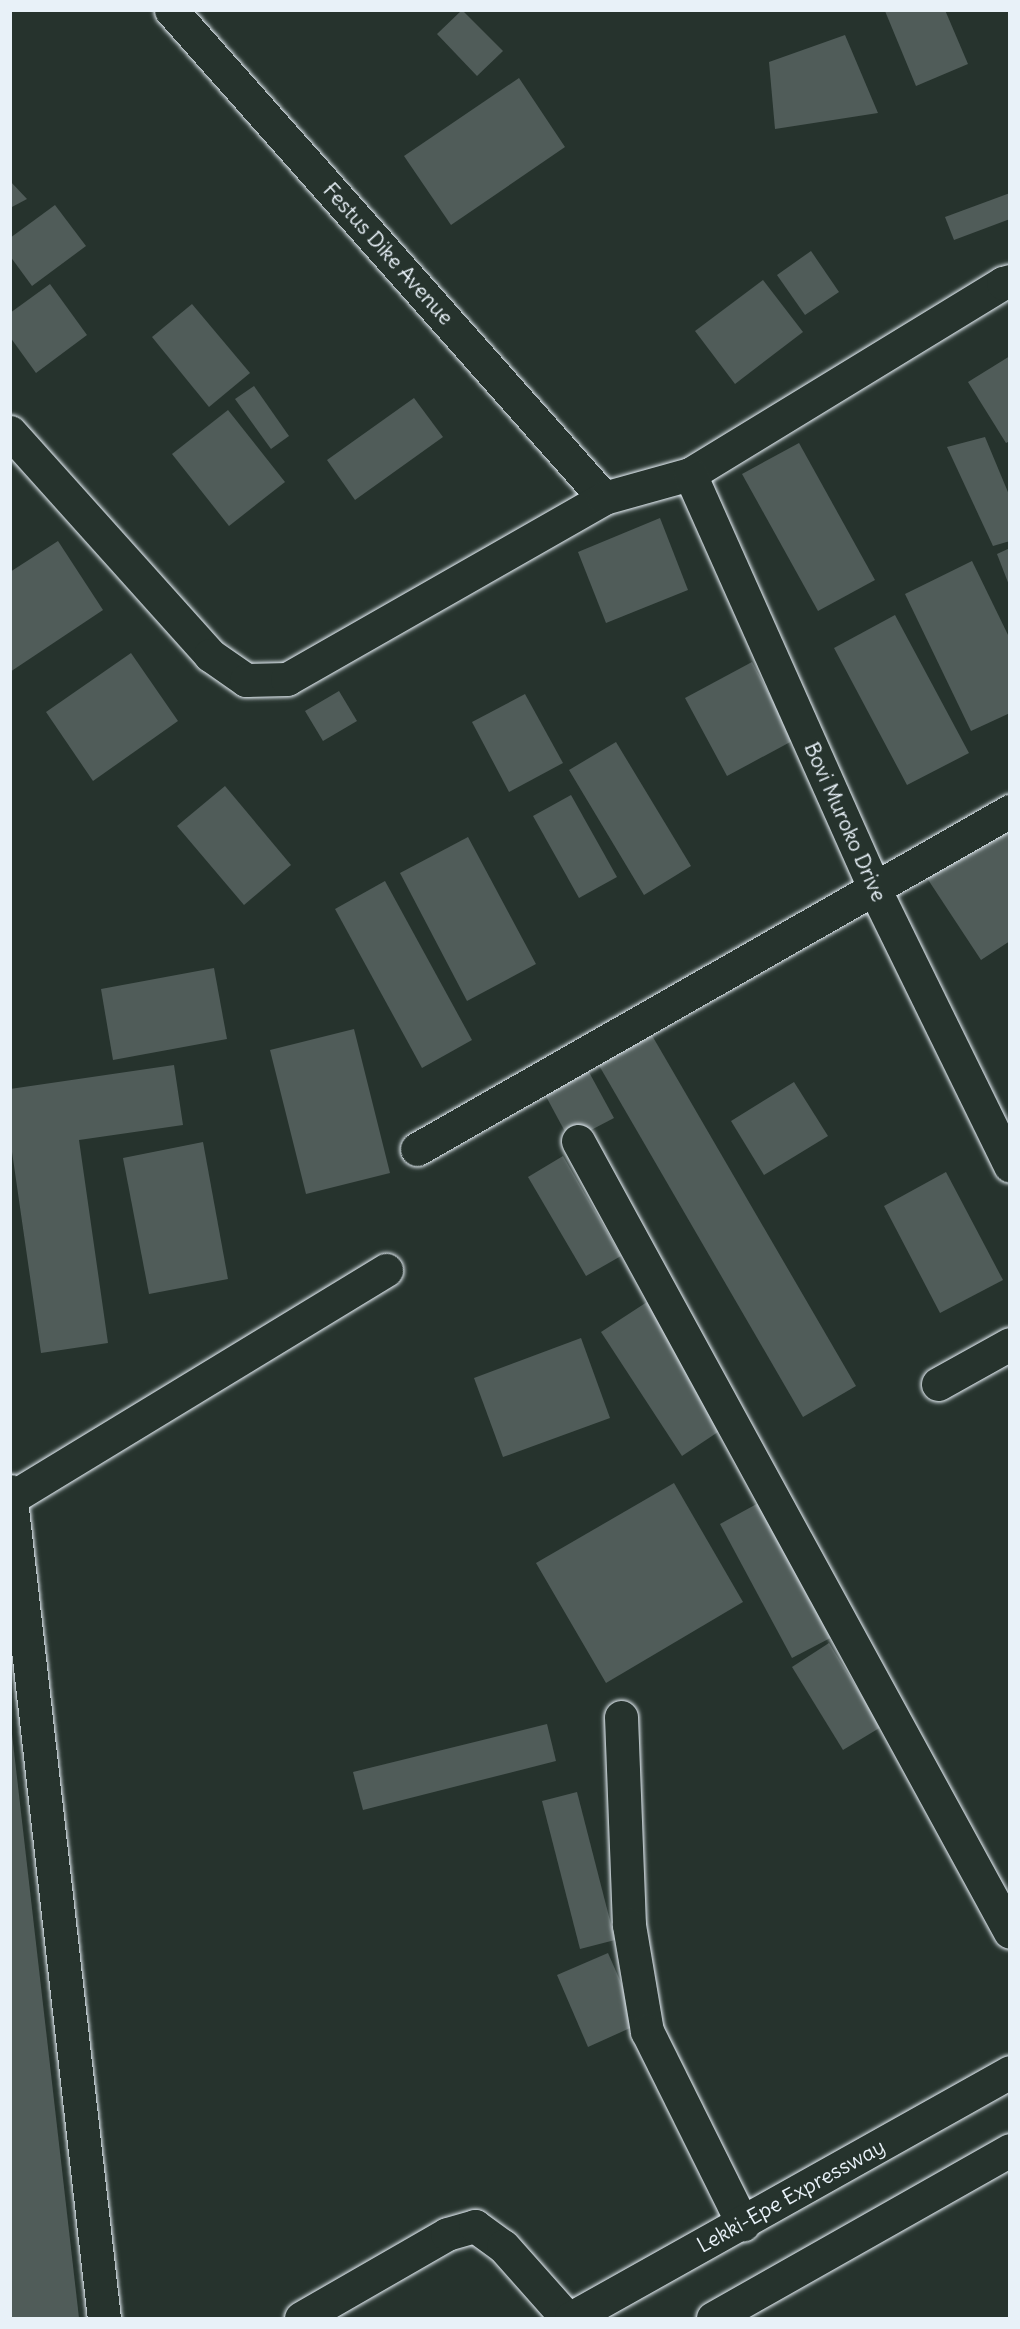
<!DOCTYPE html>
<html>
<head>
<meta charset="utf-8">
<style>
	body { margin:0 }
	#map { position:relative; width:1020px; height:2329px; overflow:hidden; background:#26332d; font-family:Delius,sans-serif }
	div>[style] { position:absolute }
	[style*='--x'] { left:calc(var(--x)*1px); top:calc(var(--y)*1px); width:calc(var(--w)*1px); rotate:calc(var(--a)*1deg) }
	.building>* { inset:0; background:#505c59 }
	.roads { filter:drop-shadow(0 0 2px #e8f1f8) drop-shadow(0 0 2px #e8f1f8) }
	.minor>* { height:33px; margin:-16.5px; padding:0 16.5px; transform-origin:16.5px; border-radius:16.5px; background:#26332d }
	.highway>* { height:33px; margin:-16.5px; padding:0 16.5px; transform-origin:16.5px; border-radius:16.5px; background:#26332d }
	span { translate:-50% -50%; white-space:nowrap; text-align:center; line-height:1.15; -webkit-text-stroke:5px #26332d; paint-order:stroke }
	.street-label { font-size:21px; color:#e8f1f8 }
	.frame { position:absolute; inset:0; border:12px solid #e8f1f8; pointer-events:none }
</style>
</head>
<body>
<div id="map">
	<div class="building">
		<div style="clip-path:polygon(462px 10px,503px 51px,477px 76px,437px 34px)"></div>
		<div style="clip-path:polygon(945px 10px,968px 64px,916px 86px,885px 11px)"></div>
		<div style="clip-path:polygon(845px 35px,878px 113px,775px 129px,769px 62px)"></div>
		<div style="clip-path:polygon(519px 78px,565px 147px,451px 225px,404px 156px)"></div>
		<div style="clip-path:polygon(10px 181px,27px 199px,10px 208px)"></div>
		<div style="clip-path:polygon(1010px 193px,1010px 219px,954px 240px,945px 217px)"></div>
		<div style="clip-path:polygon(55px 205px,86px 246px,32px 286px,10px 256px,10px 238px)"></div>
		<div style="clip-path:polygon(811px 251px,839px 292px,805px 315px,777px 275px)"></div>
		<div style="clip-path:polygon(763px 280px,803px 332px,735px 384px,695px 331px)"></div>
		<div style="clip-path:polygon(50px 284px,87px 335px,36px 373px,10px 337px,10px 313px)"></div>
		<div style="clip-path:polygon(192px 304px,250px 373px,209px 407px,152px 337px)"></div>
		<div style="clip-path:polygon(1010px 356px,1010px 441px,1006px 443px,968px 382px)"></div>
		<div style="clip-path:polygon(254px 386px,289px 436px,271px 449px,235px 399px)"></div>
		<div style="clip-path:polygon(414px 398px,443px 437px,355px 500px,327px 460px)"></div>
		<div style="clip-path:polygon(228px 410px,285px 482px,229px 526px,172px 454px)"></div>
		<div style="clip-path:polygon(985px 437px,1010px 497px,1010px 541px,993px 546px,947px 447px)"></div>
		<div style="clip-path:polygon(799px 443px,875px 580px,818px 611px,742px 474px)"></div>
		<div style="clip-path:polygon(660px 518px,688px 590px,606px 623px,578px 552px)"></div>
		<div style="clip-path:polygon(58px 541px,103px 610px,10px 672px,10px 572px)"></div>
		<div style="clip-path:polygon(1010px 548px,1010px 585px,1009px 585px,997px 554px)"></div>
		<div style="clip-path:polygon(972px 561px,1010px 639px,1010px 713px,971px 731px,905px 594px)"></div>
		<div style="clip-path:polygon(895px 615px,969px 753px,907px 785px,834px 648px)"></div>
		<div style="clip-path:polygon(131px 653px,178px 721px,93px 781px,46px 712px)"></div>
		<div style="clip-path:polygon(752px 662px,794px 740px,727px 776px,685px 698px)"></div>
		<div style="clip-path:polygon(339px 691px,357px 721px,323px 741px,305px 711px)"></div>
		<div style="clip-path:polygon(525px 694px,563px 763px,509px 792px,472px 722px)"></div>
		<div style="clip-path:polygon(616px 742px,691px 866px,644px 895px,569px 770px)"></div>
		<div style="clip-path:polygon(225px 786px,291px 865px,244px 905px,177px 826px)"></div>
		<div style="clip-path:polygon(571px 795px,617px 877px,579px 898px,533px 816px)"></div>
		<div style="clip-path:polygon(1010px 820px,1010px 941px,981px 960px,925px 875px)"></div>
		<div style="clip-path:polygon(468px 837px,536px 964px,467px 1001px,400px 873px)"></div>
		<div style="clip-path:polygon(385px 881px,472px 1040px,422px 1068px,335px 909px)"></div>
		<div style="clip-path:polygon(214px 968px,227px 1039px,113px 1060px,101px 989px)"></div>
		<div style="clip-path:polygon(354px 1029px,390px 1173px,306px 1194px,270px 1050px)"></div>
		<div style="clip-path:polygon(650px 1032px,856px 1386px,803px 1417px,597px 1062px)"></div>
		<div style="clip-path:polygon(584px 1063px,614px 1118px,570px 1141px,541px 1087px)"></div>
		<div style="clip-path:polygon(174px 1065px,183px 1125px,79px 1140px,108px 1343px,41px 1353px,10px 1138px,10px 1089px)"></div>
		<div style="clip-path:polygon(794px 1082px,828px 1136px,764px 1175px,731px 1121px)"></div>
		<div style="clip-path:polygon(203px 1142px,228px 1279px,149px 1294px,123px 1158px)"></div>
		<div style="clip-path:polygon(563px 1156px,621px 1256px,586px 1276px,528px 1177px)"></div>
		<div style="clip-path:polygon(946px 1172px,1003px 1280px,940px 1313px,884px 1206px)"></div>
		<div style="clip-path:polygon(650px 1300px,730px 1424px,682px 1456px,601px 1332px)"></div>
		<div style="clip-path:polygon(581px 1338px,610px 1418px,503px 1457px,474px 1378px)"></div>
		<div style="clip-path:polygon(674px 1483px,743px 1602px,606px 1683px,536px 1563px)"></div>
		<div style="clip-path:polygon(766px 1499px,838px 1634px,792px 1658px,720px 1524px)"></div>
		<div style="clip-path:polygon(829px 1643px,881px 1727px,843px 1750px,792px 1667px)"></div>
		<div style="clip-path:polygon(547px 1724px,556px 1761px,363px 1810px,353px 1772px)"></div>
		<div style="clip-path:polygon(10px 1734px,12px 1734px,79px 2318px,10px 2318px)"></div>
		<div style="clip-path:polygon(577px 1792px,615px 1940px,580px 1949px,542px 1801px)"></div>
		<div style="clip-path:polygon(608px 1953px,639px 2024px,588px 2047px,557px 1975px)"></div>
	</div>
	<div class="roads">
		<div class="minor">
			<div style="--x:171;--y:10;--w:652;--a:48.42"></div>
			<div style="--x:10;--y:432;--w:300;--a:48.1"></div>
			<div style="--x:210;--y:655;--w:44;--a:34.8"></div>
			<div style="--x:246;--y:680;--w:41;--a:-1.4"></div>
			<div style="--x:287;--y:679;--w:365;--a:-29.7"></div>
			<div style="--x:604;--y:498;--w:89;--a:-15.6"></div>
			<div style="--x:690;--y:474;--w:367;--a:-31.4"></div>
			<div style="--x:1003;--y:283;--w:7;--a:-16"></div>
			<div style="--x:690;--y:474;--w:453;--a:66"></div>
			<div style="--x:874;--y:888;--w:309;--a:63.9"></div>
			<div style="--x:578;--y:1141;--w:901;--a:61.36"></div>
			<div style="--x:417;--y:1149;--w:683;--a:-29.68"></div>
			<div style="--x:938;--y:1384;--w:82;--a:-29.1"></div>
			<div style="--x:10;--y:1491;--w:832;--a:83.52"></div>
			<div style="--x:11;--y:1498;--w:439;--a:-31.3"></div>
			<div style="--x:621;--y:1717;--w:208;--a:87.8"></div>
			<div style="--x:629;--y:1925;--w:108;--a:80.4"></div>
			<div style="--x:647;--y:2031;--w:216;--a:63.6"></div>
			<div style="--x:301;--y:2318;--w:168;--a:-29.9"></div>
			<div style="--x:447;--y:2234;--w:29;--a:-16"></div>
			<div style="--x:475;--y:2226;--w:34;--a:36"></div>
			<div style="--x:503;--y:2246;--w:96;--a:48.4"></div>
		</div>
		<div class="highway">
			<div style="--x:571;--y:2318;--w:503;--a:-29.26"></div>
			<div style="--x:713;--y:2318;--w:341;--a:-29.5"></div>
		</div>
	</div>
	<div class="street-label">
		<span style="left:388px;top:254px;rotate:48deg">Festus Dike Avenue</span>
		<span style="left:845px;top:822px;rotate:66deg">Bovi Muroko Drive</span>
		<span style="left:791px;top:2196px;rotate:-29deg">Lekki-Epe Expressway</span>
	</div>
	<div class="frame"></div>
</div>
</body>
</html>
